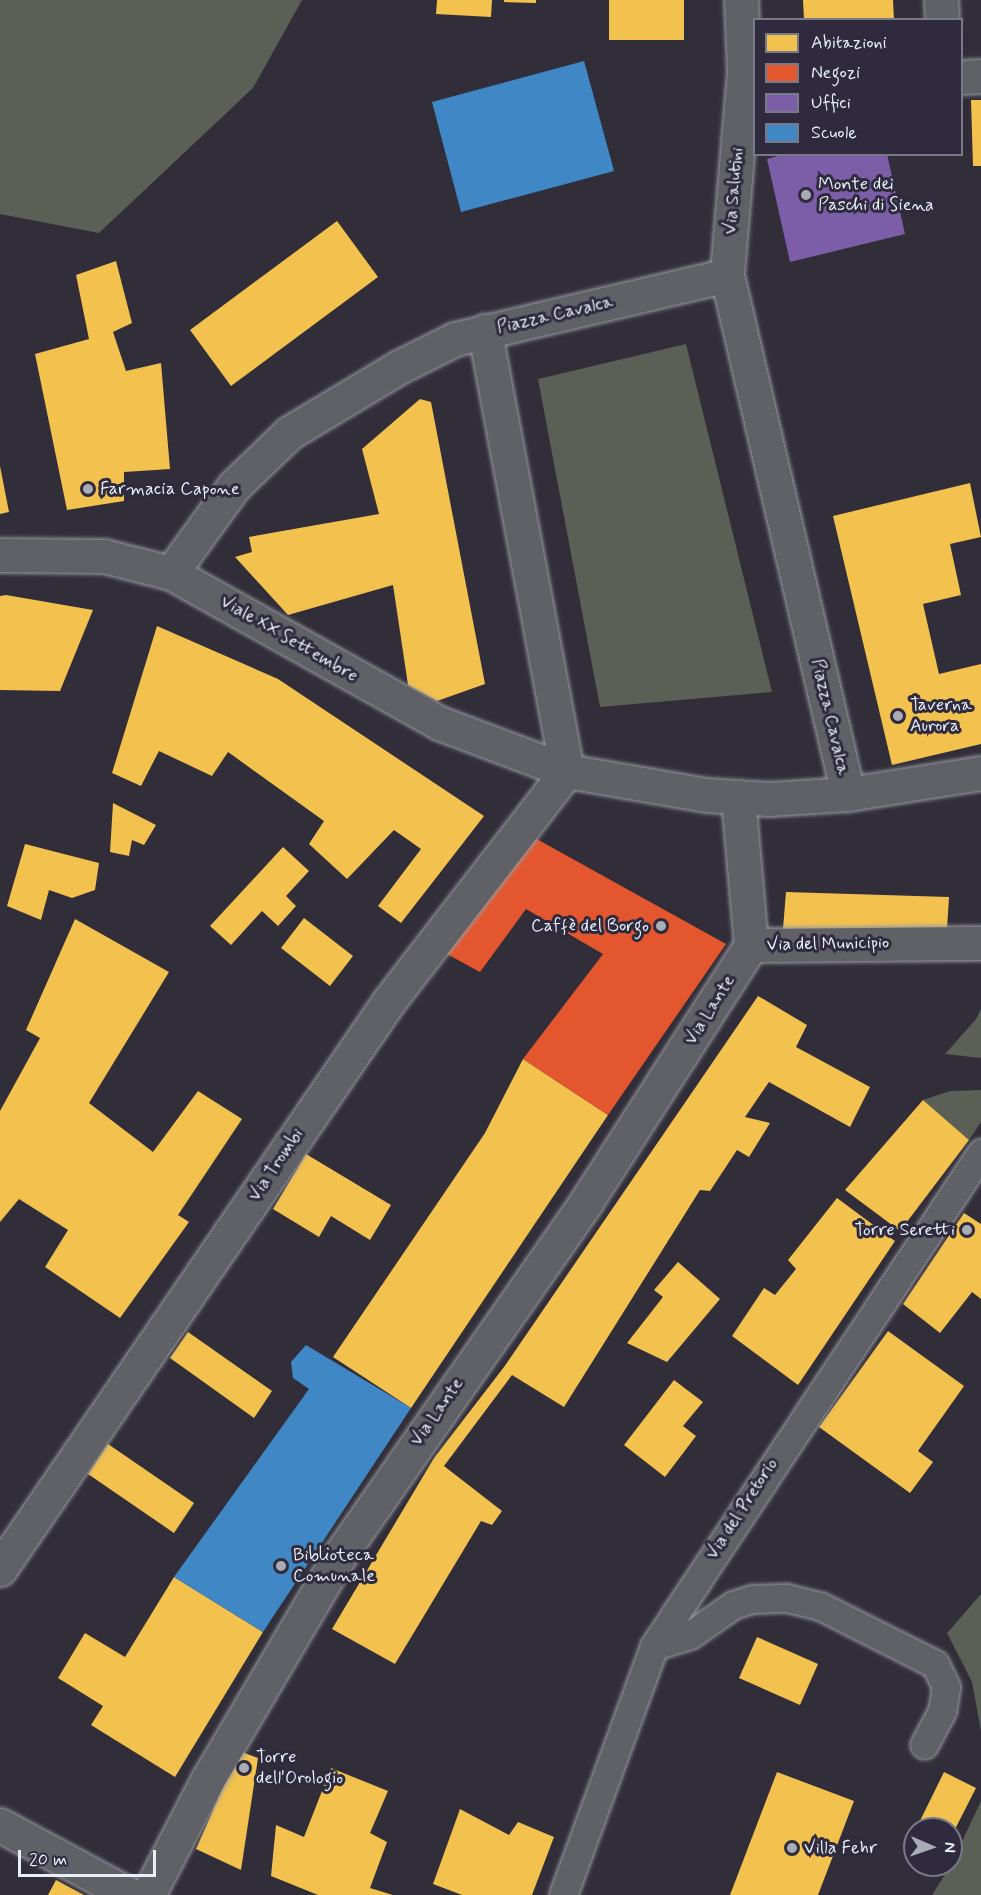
<!DOCTYPE html>
<html>
<head>
<meta charset="utf-8">
<style>
	body { margin:0 }
	#map { position:relative; width:981px; height:1895px; overflow:hidden; background:#312e39; font-family:Mynerve,sans-serif }
	div>[style] { position:absolute }
	[style*='--x'] { left:calc(var(--x)*1px); top:calc(var(--y)*1px); width:calc(var(--w)*1px); rotate:calc(var(--a)*1deg) }
	.green>* { inset:0; background:#5b5f55 }
	.homes>* { inset:0; background:#f2c14e }
	.shops>* { inset:0; background:#e4572e }
	.offices>* { inset:0; background:#7b5ea7 }
	.schools>* { inset:0; background:#3f88c5 }
	.roads { filter:drop-shadow(0 0 2px #98999f) drop-shadow(0 0 2px #98999f) }
	.service>* { height:27px; margin:-13.5px; padding:0 13.5px; transform-origin:13.5px; border-radius:13.5px; background:#606067 }
	.minor>* { height:33px; margin:-16.5px; padding:0 16.5px; transform-origin:16.5px; border-radius:16.5px; background:#606067 }
	.tertiary>* { height:33px; margin:-16.5px; padding:0 16.5px; transform-origin:16.5px; border-radius:16.5px; background:#606067 }
	.dots>* { width:16px; height:16px; translate:-50% -50%; box-sizing:border-box; border:3px solid #2f2a3d; border-radius:50% }
	span { translate:-50% -50%; white-space:nowrap; text-align:center; line-height:1.15; -webkit-text-stroke:6px #2f2a3d; paint-order:stroke }
	.poi-label { font-size:18px; color:#e8f1f8 }
	.left { translate:0 -50%; text-align:left }
	.right { translate:-100% -50%; text-align:right }
	.street-label { font-size:18px; color:#e8f1f8 }
	.legend { position:absolute; left:753px; top:18px; width:210px; height:138px; box-sizing:border-box; background:#2f2a3d; border:2px solid #797a88; margin:0; padding:8px 10px; list-style:none; font-size:18px; color:#e8f1f8 }
	.legend li { display:flex; align-items:center; gap:12px; height:30px }
	.legend b { width:30px; border:2px solid #797a88 }
	.north { position:absolute; left:903px; top:1817px; width:60px; height:60px; box-sizing:border-box; background:#2f2a3d; border:2px solid #797a88; border-radius:50%; rotate:92deg; font-size:16px; font-weight:700; line-height:24px; text-align:center; color:#e8f1f8 }
	.north::after { content:''; display:block; margin:auto; width:21px; height:27px; background:#a8adb5; clip-path:polygon(50% 0,100% 100%,50% 72%,0 100%) }
	.scale { position:absolute; left:18px; top:1850px; width:138px; height:27px; box-sizing:border-box; border:3px solid #e8f1f8; border-top:0; padding-left:8px; font-size:18px; line-height:21px; white-space:nowrap; color:#e8f1f8; -webkit-text-stroke:4px #2f2a3d; paint-order:stroke }
</style>
</head>
<body>
<div id="map">
	<div class="green">
		<div style="clip-path:polygon(0 0,302px 0,253px 88px,99px 233px,0 214px)"></div>
		<div style="clip-path:polygon(686px 344px,772px 692px,600px 707px,538px 379px)"></div>
		<div style="clip-path:polygon(981px 1009px,981px 1058px,945px 1054px,976px 1019px)"></div>
		<div style="clip-path:polygon(981px 1090px,981px 1122px,969px 1140px,923px 1100px,950px 1091px)"></div>
		<div style="clip-path:polygon(981px 1594px,981px 1731px,972px 1682px,947px 1633px)"></div>
		<div style="clip-path:polygon(981px 1801px,981px 1895px,932px 1895px,951px 1865px)"></div>
	</div>
	<div class="homes">
		<div style="clip-path:polygon(437px 0,492px 0,491px 17px,436px 14px)"></div>
		<div style="clip-path:polygon(504px 0,536px 0,536px 3px,504px 2px)"></div>
		<div style="clip-path:polygon(609px 0,684px 0,684px 40px,609px 40px)"></div>
		<div style="clip-path:polygon(803px 0,893px 0,894px 20px,804px 20px)"></div>
		<div style="clip-path:polygon(971px 100px,981px 100px,981px 166px,973px 166px)"></div>
		<div style="clip-path:polygon(337px 221px,378px 277px,231px 386px,190px 330px)"></div>
		<div style="clip-path:polygon(116px 261px,132px 323px,113px 332px,126px 371px,161px 363px,170px 469px,124px 472px,124px 501px,67px 510px,35px 354px,89px 339px,76px 275px)"></div>
		<div style="clip-path:polygon(420px 399px,431px 402px,485px 684px,437px 701px,408px 685px,393px 585px,288px 615px,235px 557px,252px 552px,249px 537px,379px 514px,362px 449px)"></div>
		<div style="clip-path:polygon(0 466px,9px 512px,0 514px)"></div>
		<div style="clip-path:polygon(970px 483px,981px 537px,950px 544px,961px 595px,923px 604px,939px 674px,981px 664px,981px 744px,892px 765px,833px 516px)"></div>
		<div style="clip-path:polygon(6px 595px,93px 610px,60px 691px,0 690px,0 596px)"></div>
		<div style="clip-path:polygon(157px 626px,278px 679px,484px 816px,401px 923px,378px 906px,421px 849px,394px 830px,347px 879px,309px 844px,324px 821px,228px 752px,212px 776px,159px 751px,141px 786px,112px 773px)"></div>
		<div style="clip-path:polygon(113px 803px,156px 825px,144px 845px,132px 840px,129px 856px,110px 852px)"></div>
		<div style="clip-path:polygon(25px 844px,99px 863px,95px 890px,72px 898px,49px 890px,41px 920px,7px 906px)"></div>
		<div style="clip-path:polygon(283px 847px,309px 871px,286px 896px,296px 906px,278px 926px,262px 911px,231px 945px,210px 926px)"></div>
		<div style="clip-path:polygon(786px 892px,949px 897px,947px 929px,783px 929px)"></div>
		<div style="clip-path:polygon(304px 918px,353px 956px,330px 986px,281px 948px)"></div>
		<div style="clip-path:polygon(75px 919px,169px 972px,89px 1103px,153px 1152px,198px 1091px,242px 1119px,178px 1215px,189px 1222px,120px 1318px,45px 1267px,68px 1230px,19px 1199px,0 1222px,0 1111px,40px 1038px,26px 1030px)"></div>
		<div style="clip-path:polygon(758px 996px,807px 1025px,796px 1047px,870px 1087px,850px 1127px,769px 1082px,745px 1117px,770px 1123px,749px 1157px,737px 1150px,710px 1191px,700px 1190px,564px 1407px,512px 1375px,444px 1466px,502px 1511px,492px 1525px,481px 1521px,395px 1664px,332px 1629px,434px 1458px,504px 1367px)"></div>
		<div style="clip-path:polygon(523px 1059px,608px 1115px,411px 1408px,333px 1357px,485px 1133px)"></div>
		<div style="clip-path:polygon(923px 1100px,969px 1140px,900px 1231px,845px 1190px)"></div>
		<div style="clip-path:polygon(306px 1154px,391px 1205px,370px 1240px,331px 1216px,319px 1237px,273px 1209px)"></div>
		<div style="clip-path:polygon(837px 1198px,895px 1241px,798px 1385px,732px 1336px,764px 1288px,775px 1295px,796px 1269px,788px 1260px)"></div>
		<div style="clip-path:polygon(964px 1213px,981px 1224px,981px 1299px,972px 1292px,940px 1333px,903px 1304px)"></div>
		<div style="clip-path:polygon(678px 1262px,720px 1299px,667px 1362px,627px 1343px,663px 1297px,654px 1290px)"></div>
		<div style="clip-path:polygon(888px 1331px,964px 1386px,918px 1451px,933px 1462px,910px 1493px,819px 1427px)"></div>
		<div style="clip-path:polygon(188px 1332px,272px 1391px,254px 1418px,170px 1358px)"></div>
		<div style="clip-path:polygon(674px 1380px,703px 1402px,683px 1426px,696px 1436px,665px 1477px,624px 1445px)"></div>
		<div style="clip-path:polygon(108px 1444px,194px 1503px,174px 1533px,88px 1474px)"></div>
		<div style="clip-path:polygon(174px 1577px,263px 1632px,175px 1777px,91px 1725px,103px 1706px,58px 1678px,85px 1633px,125px 1657px)"></div>
		<div style="clip-path:polygon(757px 1637px,818px 1664px,800px 1705px,739px 1678px)"></div>
		<div style="clip-path:polygon(239px 1751px,258px 1758px,241px 1870px,196px 1849px)"></div>
		<div style="clip-path:polygon(331px 1768px,388px 1791px,370px 1833px,387px 1842px,370px 1888px,393px 1895px,318px 1895px,271px 1876px,276px 1825px,304px 1837px)"></div>
		<div style="clip-path:polygon(777px 1772px,854px 1801px,818px 1895px,730px 1895px)"></div>
		<div style="clip-path:polygon(944px 1772px,976px 1788px,951px 1837px,951px 1829px,916px 1829px)"></div>
		<div style="clip-path:polygon(460px 1809px,509px 1835px,518px 1822px,554px 1837px,532px 1895px,462px 1895px,433px 1884px)"></div>
		<div style="clip-path:polygon(56px 1880px,84px 1895px,48px 1895px)"></div>
	</div>
	<div class="shops">
		<div style="clip-path:polygon(533px 837px,726px 944px,608px 1115px,523px 1059px,603px 954px,526px 909px,480px 972px,445px 953px)"></div>
	</div>
	<div class="offices">
		<div style="clip-path:polygon(785px 154px,887px 154px,905px 234px,790px 262px,767px 159px)"></div>
	</div>
	<div class="schools">
		<div style="clip-path:polygon(584px 61px,614px 171px,461px 212px,432px 102px)"></div>
		<div style="clip-path:polygon(306px 1345px,411px 1408px,263px 1632px,174px 1577px,309px 1389px,293px 1378px,291px 1362px)"></div>
	</div>
	<div class="roads">
		<div class="service">
			<div style="--x:654;--y:1646;--w:38;--a:-17"></div>
			<div style="--x:690;--y:1635;--w:52;--a:-34.9"></div>
			<div style="--x:733;--y:1605;--w:20;--a:-18"></div>
			<div style="--x:752;--y:1599;--w:35;--a:-2"></div>
			<div style="--x:787;--y:1598;--w:34;--a:14"></div>
			<div style="--x:820;--y:1606;--w:129;--a:26.8"></div>
			<div style="--x:935;--y:1664;--w:25;--a:64"></div>
			<div style="--x:946;--y:1687;--w:24;--a:99"></div>
			<div style="--x:942;--y:1711;--w:38;--a:118"></div>
			<div style="--x:563;--y:1895;--w:265;--a:-69.9"></div>
			<div style="--x:654;--y:1646;--w:592;--a:-56.44"></div>
		</div>
		<div class="minor">
			<div style="--x:741;--y:0;--w:71;--a:87.6"></div>
			<div style="--x:744;--y:71;--w:205;--a:94.8"></div>
			<div style="--x:727;--y:275;--w:533;--a:76.88"></div>
			<div style="--x:941;--y:0;--w:20;--a:87"></div>
			<div style="--x:962;--y:77;--w:19;--a:-3"></div>
			<div style="--x:171;--y:573;--w:107;--a:-54.1"></div>
			<div style="--x:234;--y:486;--w:76;--a:-43.9"></div>
			<div style="--x:289;--y:433;--w:128;--a:-31"></div>
			<div style="--x:399;--y:367;--w:63;--a:-26.6"></div>
			<div style="--x:455;--y:339;--w:279;--a:-13.2"></div>
			<div style="--x:738;--y:797;--w:149;--a:85"></div>
			<div style="--x:751;--y:945;--w:230;--a:-0.5"></div>
			<div style="--x:0;--y:1569;--w:688;--a:-55.59"></div>
			<div style="--x:389;--y:1001;--w:291;--a:-52.3"></div>
			<div style="--x:567;--y:771;--w:448;--a:-100.6"></div>
			<div style="--x:0;--y:1825;--w:148;--a:28.3"></div>
			<div style="--x:148;--y:1895;--w:131;--a:-62.7"></div>
			<div style="--x:208;--y:1779;--w:260;--a:-59.5"></div>
			<div style="--x:340;--y:1555;--w:430;--a:-55.1"></div>
			<div style="--x:586;--y:1202;--w:305;--a:-57.3"></div>
		</div>
		<div class="tertiary">
			<div style="--x:0;--y:555;--w:104;--a:0.6"></div>
			<div style="--x:104;--y:556;--w:69;--a:14.2"></div>
			<div style="--x:171;--y:573;--w:307;--a:29.2"></div>
			<div style="--x:439;--y:723;--w:137;--a:20.6"></div>
			<div style="--x:567;--y:771;--w:141;--a:9.8"></div>
			<div style="--x:706;--y:795;--w:63;--a:3.6"></div>
			<div style="--x:769;--y:799;--w:79;--a:-3.6"></div>
			<div style="--x:848;--y:794;--w:135;--a:-9"></div>
		</div>
	</div>
	<div class="dots">
		<div style="left:806px;top:195px;background:#a8adb5"></div>
		<div style="left:88px;top:489px;background:#a8adb5"></div>
		<div style="left:898px;top:716px;background:#a8adb5"></div>
		<div style="left:661px;top:926px;background:#a8adb5"></div>
		<div style="left:967px;top:1230px;background:#a8adb5"></div>
		<div style="left:281px;top:1566px;background:#a8adb5"></div>
		<div style="left:244px;top:1768px;background:#a8adb5"></div>
		<div style="left:792px;top:1848px;background:#a8adb5"></div>
	</div>
	<div class="poi-label">
		<span class="left" style="left:818px;top:195px">Monte dei<br>Paschi di Siena</span>
		<span class="left" style="left:100px;top:489px">Farmacia Capone</span>
		<span class="left" style="left:910px;top:716px">Taverna<br>Aurora</span>
		<span class="right" style="left:649px;top:926px">Caffè del Borgo</span>
		<span class="right" style="left:955px;top:1230px">Torre Seretti</span>
		<span class="left" style="left:293px;top:1566px">Biblioteca<br>Comunale</span>
		<span class="left" style="left:256px;top:1768px">Torre<br>dell'Orologio</span>
		<span class="left" style="left:804px;top:1848px">Villa Fehr</span>
	</div>
	<div class="street-label">
		<span style="left:734px;top:191px;rotate:-85deg">Via Salutini</span>
		<span style="left:555px;top:315px;rotate:-13deg">Piazza Cavalca</span>
		<span style="left:289px;top:639px;rotate:30deg">Viale XX Settembre</span>
		<span style="left:830px;top:717px;rotate:77deg">Piazza Cavalca</span>
		<span style="left:828px;top:944px;rotate:-1deg">Via del Municipio</span>
		<span style="left:710px;top:1010px;rotate:-58deg">Via Lante</span>
		<span style="left:276px;top:1165px;rotate:-56deg">Via Trombi</span>
		<span style="left:437px;top:1412px;rotate:-55deg">Via Lante</span>
		<span style="left:742px;top:1509px;rotate:-57deg">Via del Pretorio</span>
	</div>
	<ul class="legend">
	<li><b style="height:16px;background:#f2c14e"></b>Abitazioni</li>
	<li><b style="height:16px;background:#e4572e"></b>Negozi</li>
	<li><b style="height:16px;background:#7b5ea7"></b>Uffici</li>
	<li><b style="height:16px;background:#3f88c5"></b>Scuole</li>
	</ul>
	<div class="north">N</div>
	<div class="scale">20 m</div>
</div>
</body>
</html>
